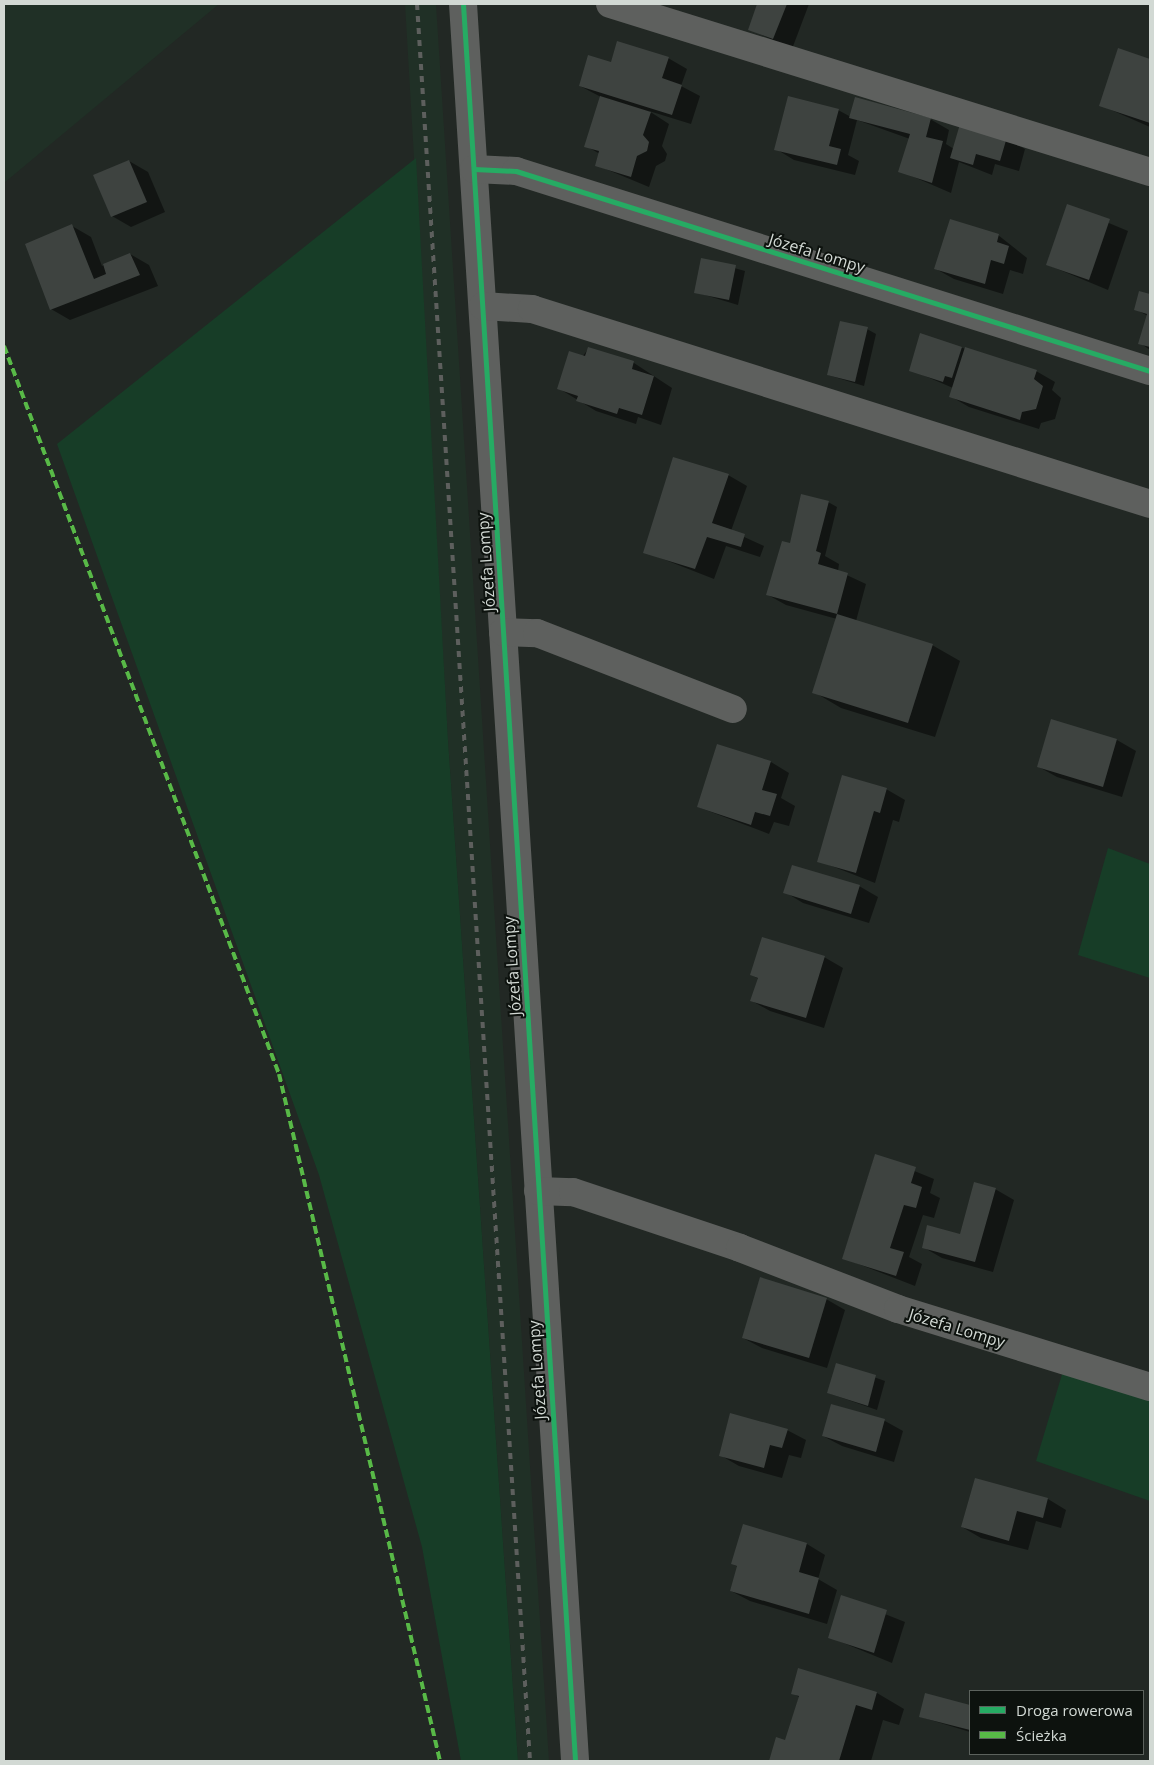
<!DOCTYPE html>
<html>
<head>
<meta charset="utf-8">
<style>
	body { margin:0 }
	#map { position:relative; width:1154px; height:1765px; overflow:hidden; background:#222824; font-family:"Open Sans",sans-serif }
	div>[style] { position:absolute }
	[style*='--x'] { left:calc(var(--x)*1px); top:calc(var(--y)*1px); width:calc(var(--w)*1px); rotate:calc(var(--a)*1deg) }
	.built>* { inset:0; background:#203026 }
	.green>* { inset:0; background:#173d27 }
	.shadow>* { inset:0; background:#0007 }
	.building>* { inset:0; background:#3e4340 }
	.minor>* { height:28px; margin:-14px; padding:0 14px; transform-origin:14px; border-radius:14px; background:#5e605e }
	.rail>* { height:4px; margin-top:-2px; transform-origin:0; background:repeating-linear-gradient(90deg,#5d5f5d 0 6px,transparent 0 12px) }
	.quiet>* { height:4px; margin-top:-2px; transform-origin:0; background:repeating-linear-gradient(90deg,#58b947 0 8px,transparent 0 12px) }
	.cycleway>* { height:5px; margin:-2.5px; padding:0 2.5px; transform-origin:2.5px; border-radius:2.5px; background:#26ab63 }
	span { translate:-50% -50%; white-space:nowrap; text-align:center; line-height:1.15; -webkit-text-stroke:4px #0d120e; paint-order:stroke }
	.street-label { font-size:16px; color:#d2d9d4 }
	.frame { position:absolute; inset:0; border:5px solid #d2d9d4; pointer-events:none }
	.legend { position:absolute; left:969px; top:1690px; width:175px; height:65px; box-sizing:border-box; background:#0d120e; border:1px solid #5c625d; margin:0; padding:6px 9px; list-style:none; font-size:15px; color:#d2d9d4 }
	.legend li { display:flex; align-items:center; gap:10px; height:25px }
	.legend b { width:25px; border:1px solid #5c625d }
</style>
</head>
<body>
<div id="map">
	<div class="built">
		<div style="clip-path:polygon(4px 4px,219px 4px,4px 183px)"></div>
		<div style="clip-path:polygon(405px 4px,436px 4px,549px 1761px,518px 1761px,448px 740px)"></div>
	</div>
	<div class="green">
		<div style="clip-path:polygon(416px 158px,448px 740px,518px 1761px,461px 1761px,422px 1547px,319px 1175px,57px 444px)"></div>
		<div style="clip-path:polygon(1108px 848px,1150px 864px,1150px 978px,1078px 955px)"></div>
		<div style="clip-path:polygon(1063px 1371px,1150px 1396px,1150px 1501px,1036px 1461px)"></div>
	</div>
	<div class="shadow">
		<div style="clip-path:polygon(759px 4px,809px 4px,792px 49px,749px 29px)"></div>
		<div style="clip-path:polygon(1119px 50px,1150px 60px,1150px 127px,1100px 105px)"></div>
		<div style="clip-path:polygon(668px 58px,687px 69px,681px 86px,700px 96px,691px 124px,649px 111px,669px 124px,662px 146px,667px 154px,665px 161px,656px 166px,649px 187px,596px 165px,600px 154px,586px 146px,601px 97px,580px 86px,612px 63px)"></div>
		<div style="clip-path:polygon(838px 110px,851px 117px,930px 119px,949px 130px,946px 144px,954px 149px,1006px 139px,1025px 149px,1019px 171px,995px 164px,992px 175px,959px 162px,951px 193px,900px 171px,910px 139px,857px 120px,848px 155px,859px 161px,855px 175px,794px 160px,776px 149px)"></div>
		<div style="clip-path:polygon(129px 161px,148px 172px,165px 212px,131px 227px,112px 216px)"></div>
		<div style="clip-path:polygon(1068px 206px,1128px 231px,1108px 290px,1048px 265px)"></div>
		<div style="clip-path:polygon(72px 226px,91px 237px,102px 266px,130px 254px,149px 265px,158px 286px,70px 320px,51px 309px)"></div>
		<div style="clip-path:polygon(998px 235px,1027px 258px,1023px 274px,1010px 270px,1003px 294px,954px 279px,936px 269px)"></div>
		<div style="clip-path:polygon(702px 259px,745px 271px,738px 305px,695px 292px)"></div>
		<div style="clip-path:polygon(1140px 292px,1150px 295px,1150px 350px,1140px 343px,1148px 316px,1135px 309px)"></div>
		<div style="clip-path:polygon(867px 329px,876px 334px,864px 386px,828px 375px)"></div>
		<div style="clip-path:polygon(921px 335px,1036px 371px,1055px 382px,1052px 390px,1061px 398px,1055px 419px,1041px 423px,1039px 429px,969px 407px,950px 396px,953px 388px,911px 370px)"></div>
		<div style="clip-path:polygon(589px 348px,634px 363px,672px 388px,661px 425px,638px 417px,636px 424px,596px 411px,558px 388px)"></div>
		<div style="clip-path:polygon(728px 475px,747px 486px,731px 531px,764px 546px,760px 557px,726px 546px,714px 579px,645px 552px)"></div>
		<div style="clip-path:polygon(828px 502px,837px 507px,825px 556px,839px 564px,838px 571px,866px 584px,856px 621px,932px 645px,960px 661px,935px 737px,841px 708px,814px 692px,837px 619px,786px 605px,768px 595px,791px 544px)"></div>
		<div style="clip-path:polygon(1052px 721px,1117px 740px,1136px 751px,1122px 797px,1057px 777px,1039px 767px)"></div>
		<div style="clip-path:polygon(771px 762px,789px 773px,781px 798px,795px 806px,789px 826px,774px 822px,769px 834px,698px 807px)"></div>
		<div style="clip-path:polygon(886px 789px,905px 800px,899px 822px,893px 820px,875px 883px,819px 861px)"></div>
		<div style="clip-path:polygon(859px 886px,878px 897px,869px 923px,803px 903px,785px 892px)"></div>
		<div style="clip-path:polygon(824px 957px,843px 968px,824px 1028px,770px 1011px,752px 1001px,759px 979px,751px 975px)"></div>
		<div style="clip-path:polygon(875px 1155px,934px 1179px,930px 1193px,940px 1198px,934px 1218px,923px 1215px,909px 1257px,922px 1264px,915px 1286px,843px 1258px)"></div>
		<div style="clip-path:polygon(995px 1189px,1014px 1200px,993px 1272px,942px 1258px,923px 1247px,961px 1236px)"></div>
		<div style="clip-path:polygon(826px 1299px,845px 1310px,827px 1368px,762px 1348px,743px 1338px)"></div>
		<div style="clip-path:polygon(837px 1364px,885px 1381px,877px 1410px,828px 1393px)"></div>
		<div style="clip-path:polygon(832px 1405px,885px 1421px,903px 1431px,894px 1462px,842px 1446px,823px 1436px)"></div>
		<div style="clip-path:polygon(787px 1430px,806px 1440px,801px 1458px,789px 1455px,782px 1478px,739px 1466px,720px 1455px)"></div>
		<div style="clip-path:polygon(1048px 1499px,1066px 1510px,1061px 1528px,1036px 1521px,1028px 1550px,981px 1538px,962px 1527px)"></div>
		<div style="clip-path:polygon(744px 1526px,807px 1544px,825px 1555px,818px 1579px,837px 1590px,827px 1624px,750px 1601px,731px 1591px,738px 1567px,732px 1564px)"></div>
		<div style="clip-path:polygon(842px 1597px,905px 1622px,892px 1663px,829px 1637px)"></div>
		<div style="clip-path:polygon(792px 1693px,877px 1693px,904px 1709px,899px 1725px,883px 1720px,871px 1761px,771px 1761px,777px 1739px,786px 1742px,799px 1697px)"></div>
		<div style="clip-path:polygon(926px 1695px,970px 1706px,970px 1732px,921px 1717px)"></div>
	</div>
	<div class="building">
		<div style="clip-path:polygon(757px 4px,787px 4px,773px 39px,748px 30px)"></div>
		<div style="clip-path:polygon(617px 41px,669px 57px,662px 78px,682px 85px,672px 115px,579px 86px,588px 55px,611px 62px)"></div>
		<div style="clip-path:polygon(1118px 48px,1150px 59px,1150px 123px,1099px 106px)"></div>
		<div style="clip-path:polygon(600px 96px,651px 112px,643px 135px,649px 142px,647px 151px,637px 156px,631px 177px,595px 166px,599px 151px,584px 147px)"></div>
		<div style="clip-path:polygon(788px 96px,839px 109px,829px 146px,841px 149px,837px 165px,774px 150px)"></div>
		<div style="clip-path:polygon(855px 97px,931px 118px,926px 137px,943px 141px,932px 183px,898px 172px,910px 134px,849px 118px)"></div>
		<div style="clip-path:polygon(960px 124px,1007px 137px,1000px 161px,976px 154px,973px 165px,950px 158px)"></div>
		<div style="clip-path:polygon(129px 160px,147px 202px,111px 217px,93px 175px)"></div>
		<div style="clip-path:polygon(1067px 204px,1110px 219px,1089px 280px,1046px 265px)"></div>
		<div style="clip-path:polygon(950px 219px,999px 234px,997px 242px,1009px 246px,1004px 264px,991px 260px,985px 284px,934px 269px)"></div>
		<div style="clip-path:polygon(72px 224px,94px 279px,106px 274px,103px 264px,130px 253px,140px 275px,50px 310px,25px 244px)"></div>
		<div style="clip-path:polygon(701px 258px,736px 265px,729px 300px,694px 293px)"></div>
		<div style="clip-path:polygon(1139px 291px,1150px 294px,1150px 347px,1138px 344px,1147px 314px,1134px 310px)"></div>
		<div style="clip-path:polygon(840px 321px,868px 327px,855px 382px,827px 375px)"></div>
		<div style="clip-path:polygon(920px 333px,962px 347px,952px 378px,945px 376px,943px 382px,909px 371px)"></div>
		<div style="clip-path:polygon(588px 347px,634px 361px,632px 369px,654px 376px,642px 415px,619px 408px,617px 414px,576px 401px,578px 396px,557px 389px,569px 351px,585px 356px)"></div>
		<div style="clip-path:polygon(965px 347px,1037px 370px,1034px 379px,1043px 386px,1036px 409px,1022px 412px,1020px 420px,949px 397px)"></div>
		<div style="clip-path:polygon(673px 457px,729px 474px,712px 523px,745px 534px,741px 547px,707px 537px,695px 569px,643px 553px)"></div>
		<div style="clip-path:polygon(801px 494px,829px 501px,816px 551px,821px 553px,818px 564px,848px 573px,837px 614px,766px 595px,782px 541px,790px 543px)"></div>
		<div style="clip-path:polygon(837px 614px,933px 644px,908px 723px,812px 693px)"></div>
		<div style="clip-path:polygon(1051px 719px,1117px 739px,1103px 787px,1037px 767px)"></div>
		<div style="clip-path:polygon(717px 744px,771px 761px,762px 790px,777px 794px,770px 816px,755px 812px,751px 825px,697px 807px)"></div>
		<div style="clip-path:polygon(842px 775px,887px 788px,880px 813px,874px 811px,856px 873px,817px 862px)"></div>
		<div style="clip-path:polygon(792px 865px,860px 885px,851px 914px,783px 893px)"></div>
		<div style="clip-path:polygon(762px 937px,825px 956px,806px 1018px,750px 1001px,758px 978px,750px 975px)"></div>
		<div style="clip-path:polygon(875px 1154px,916px 1167px,911px 1183px,922px 1187px,916px 1208px,904px 1205px,890px 1248px,904px 1252px,896px 1276px,842px 1259px)"></div>
		<div style="clip-path:polygon(974px 1182px,996px 1188px,975px 1262px,922px 1248px,927px 1225px,960px 1234px)"></div>
		<div style="clip-path:polygon(760px 1277px,827px 1298px,809px 1358px,742px 1338px)"></div>
		<div style="clip-path:polygon(836px 1363px,876px 1375px,868px 1406px,827px 1393px)"></div>
		<div style="clip-path:polygon(831px 1404px,885px 1419px,876px 1452px,822px 1436px)"></div>
		<div style="clip-path:polygon(730px 1413px,788px 1429px,782px 1448px,770px 1445px,764px 1468px,719px 1456px)"></div>
		<div style="clip-path:polygon(975px 1478px,1048px 1498px,1043px 1518px,1017px 1511px,1009px 1541px,961px 1527px)"></div>
		<div style="clip-path:polygon(743px 1524px,807px 1543px,799px 1572px,819px 1578px,809px 1614px,730px 1591px,737px 1566px,731px 1564px)"></div>
		<div style="clip-path:polygon(841px 1595px,887px 1610px,874px 1653px,828px 1638px)"></div>
		<div style="clip-path:polygon(798px 1668px,877px 1692px,872px 1710px,856px 1705px,839px 1761px,769px 1761px,776px 1737px,785px 1740px,799px 1696px,791px 1694px)"></div>
		<div style="clip-path:polygon(925px 1693px,970px 1705px,970px 1730px,919px 1717px)"></div>
	</div>
	<div class="minor">
		<div style="--x:463;--y:4;--w:1761;--a:86.35"></div>
		<div style="--x:610;--y:4;--w:566;--a:17.28"></div>
		<div style="--x:474;--y:169;--w:42;--a:2.7"></div>
		<div style="--x:516;--y:171;--w:665;--a:17.51"></div>
		<div style="--x:483;--y:306;--w:49;--a:3.5"></div>
		<div style="--x:532;--y:309;--w:648;--a:17.51"></div>
		<div style="--x:503;--y:632;--w:34;--a:2"></div>
		<div style="--x:537;--y:633;--w:210;--a:21.2"></div>
		<div style="--x:538;--y:1191;--w:35;--a:2"></div>
		<div style="--x:573;--y:1192;--w:176;--a:18.5"></div>
		<div style="--x:740;--y:1248;--w:169;--a:21.1"></div>
		<div style="--x:898;--y:1309;--w:264;--a:17.2"></div>
	</div>
	<div class="rail">
		<div style="--x:417;--y:4;--w:1761;--a:86.32"></div>
	</div>
	<div class="quiet">
		<div style="--x:4;--y:346;--w:778;--a:69.31"></div>
		<div style="--x:279;--y:1074;--w:706;--a:76.81"></div>
	</div>
	<div class="cycleway">
		<div style="--x:463;--y:4;--w:1761;--a:86.35"></div>
		<div style="--x:474;--y:169;--w:42;--a:2.7"></div>
		<div style="--x:516;--y:171;--w:665;--a:17.51"></div>
	</div>
	<div class="street-label">
		<span style="left:817px;top:253px;rotate:17deg">Józefa Lompy</span>
		<span style="left:486px;top:562px;rotate:-94deg">Józefa Lompy</span>
		<span style="left:512px;top:966px;rotate:-94deg">Józefa Lompy</span>
		<span style="left:957px;top:1328px;rotate:17deg">Józefa Lompy</span>
		<span style="left:537px;top:1370px;rotate:-94deg">Józefa Lompy</span>
	</div>
	<div class="frame"></div>
	<ul class="legend">
	<li><b style="height:6px;background:#26ab63"></b>Droga rowerowa</li>
	<li><b style="height:6px;background:#58b947"></b>Ścieżka</li>
	</ul>
</div>
</body>
</html>
